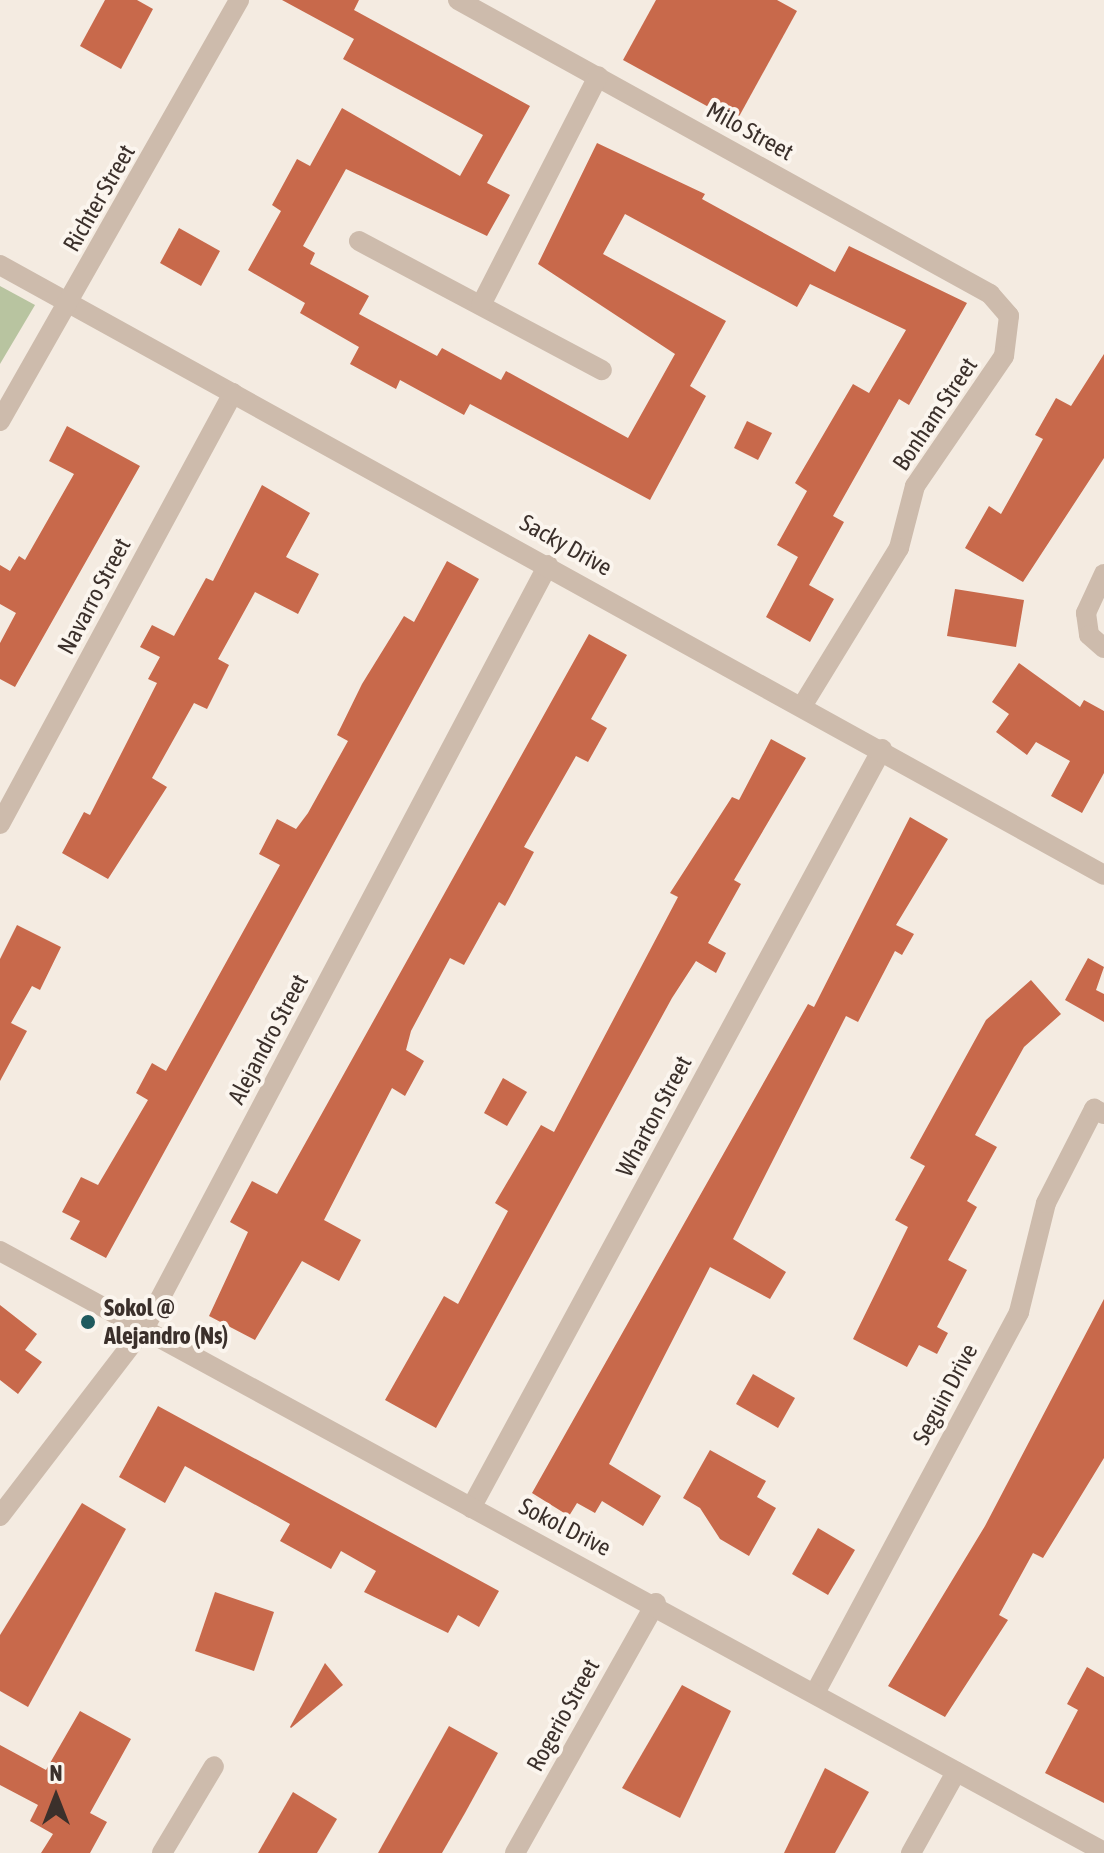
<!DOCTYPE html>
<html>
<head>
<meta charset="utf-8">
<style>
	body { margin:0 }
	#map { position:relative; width:1104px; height:1853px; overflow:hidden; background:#f4ebe1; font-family:"Asap Condensed",sans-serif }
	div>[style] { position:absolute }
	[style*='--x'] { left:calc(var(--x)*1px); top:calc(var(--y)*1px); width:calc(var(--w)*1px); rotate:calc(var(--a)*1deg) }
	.green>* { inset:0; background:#b8c4a0 }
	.building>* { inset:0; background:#c8694b }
	.minor>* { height:20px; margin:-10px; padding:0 10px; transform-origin:10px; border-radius:10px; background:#cdbbac }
	.tertiary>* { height:20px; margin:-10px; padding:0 10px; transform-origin:10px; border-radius:10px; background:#cdbbac }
	.dots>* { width:22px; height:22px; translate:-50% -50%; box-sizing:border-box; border:4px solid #fbf5ee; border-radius:50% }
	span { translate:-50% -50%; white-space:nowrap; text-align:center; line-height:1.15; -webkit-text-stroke:8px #fbf5ee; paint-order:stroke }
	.street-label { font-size:24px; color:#3b302b }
	.poi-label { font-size:24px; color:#3b302b; font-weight:700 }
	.left { translate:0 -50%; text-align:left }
	.north { position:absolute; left:16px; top:1757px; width:80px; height:80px; -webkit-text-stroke:6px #fbf5ee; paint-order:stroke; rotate:0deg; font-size:22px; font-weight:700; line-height:32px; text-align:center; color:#3b302b }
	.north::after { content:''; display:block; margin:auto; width:28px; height:36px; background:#3b302b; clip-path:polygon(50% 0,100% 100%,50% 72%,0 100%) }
</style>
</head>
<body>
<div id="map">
	<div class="green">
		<div style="clip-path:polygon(0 286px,35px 305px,0 364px)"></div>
	</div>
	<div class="building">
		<div style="clip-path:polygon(105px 0,137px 0,153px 9px,121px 69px,80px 46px)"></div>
		<div style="clip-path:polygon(282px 0,359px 0,354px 10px,530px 106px,487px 183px,510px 195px,487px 236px,346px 169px,303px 246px,315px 253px,310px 264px,369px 296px,359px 314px,437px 356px,442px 348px,501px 380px,506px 371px,628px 438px,675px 354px,538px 264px,597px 143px,705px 194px,702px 199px,835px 272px,849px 246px,967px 303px,909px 405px,899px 399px,833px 516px,844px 522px,809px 585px,834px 599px,810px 642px,766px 617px,798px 557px,777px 545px,807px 491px,795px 483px,853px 384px,869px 393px,906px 330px,810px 284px,797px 307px,625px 214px,603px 254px,726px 321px,690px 386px,706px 396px,650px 500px,470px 404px,464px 415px,400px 380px,396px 389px,350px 364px,359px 347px,300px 313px,305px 303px,248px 270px,281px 211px,272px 205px,297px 159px,310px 166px,342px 108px,460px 176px,483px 135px,343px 59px,354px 39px)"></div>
		<div style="clip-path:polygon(656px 0,777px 0,797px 11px,736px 122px,623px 60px)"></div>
		<div style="clip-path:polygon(179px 228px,220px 251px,201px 286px,160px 263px)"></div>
		<div style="clip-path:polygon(1104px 354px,1104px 458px,1023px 582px,965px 548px,989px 506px,1001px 514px,1043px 439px,1035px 435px,1056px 398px,1071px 406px)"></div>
		<div style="clip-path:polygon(747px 421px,772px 433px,758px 460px,734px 448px)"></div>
		<div style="clip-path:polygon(67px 426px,140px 466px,15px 687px,0 679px,0 643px,16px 613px,0 604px,0 565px,10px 571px,19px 556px,25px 560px,74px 474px,49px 461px)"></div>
		<div style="clip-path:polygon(262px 485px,310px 513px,286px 557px,319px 574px,298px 614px,255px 592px,218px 659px,229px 665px,207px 709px,194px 703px,152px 778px,167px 787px,108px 879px,62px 853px,84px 812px,90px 815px,157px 683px,148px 679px,160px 657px,140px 647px,152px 625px,174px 636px,206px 578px,213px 581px)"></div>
		<div style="clip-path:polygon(447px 561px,479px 579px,106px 1258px,70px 1239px,80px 1221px,62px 1212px,81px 1177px,98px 1185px,148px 1100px,136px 1093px,152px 1063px,166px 1071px,280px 865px,259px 854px,277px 819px,296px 829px,308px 813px,348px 741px,337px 735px,362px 684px,404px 616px,414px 622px)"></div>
		<div style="clip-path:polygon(955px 589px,1024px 600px,1016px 647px,947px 636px)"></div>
		<div style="clip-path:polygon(589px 634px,627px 655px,591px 719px,607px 728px,588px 762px,576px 756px,524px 847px,534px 852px,505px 906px,499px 902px,464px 965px,450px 958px,411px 1031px,406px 1050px,424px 1061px,405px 1096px,392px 1088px,324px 1220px,361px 1240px,339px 1281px,302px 1261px,255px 1340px,209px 1316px,248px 1232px,230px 1222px,252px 1181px,277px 1194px)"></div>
		<div style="clip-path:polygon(1019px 663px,1080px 707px,1084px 700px,1104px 711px,1104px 773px,1082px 813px,1051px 796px,1070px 761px,1036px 742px,1027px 755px,996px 732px,1009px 714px,992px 702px)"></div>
		<div style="clip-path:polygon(771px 739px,806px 758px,734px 880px,741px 884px,708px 943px,726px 953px,716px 973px,696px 961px,672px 998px,436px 1428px,385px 1400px,444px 1296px,458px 1304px,508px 1211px,495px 1203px,541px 1125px,554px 1132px,678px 897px,670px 893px,732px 797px,739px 800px)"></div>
		<div style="clip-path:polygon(910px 817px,948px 839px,896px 925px,914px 934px,902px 955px,895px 951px,858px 1022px,846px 1016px,733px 1239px,786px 1272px,770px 1299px,710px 1267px,609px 1464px,661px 1496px,643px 1526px,602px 1501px,595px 1513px,577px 1503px,569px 1516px,532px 1493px,808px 1004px,814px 1007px)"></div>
		<div style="clip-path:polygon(17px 925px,61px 947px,40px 990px,32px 986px,11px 1023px,27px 1031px,0 1081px,0 959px)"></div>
		<div style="clip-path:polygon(1088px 958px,1104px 967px,1096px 990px,1104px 994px,1104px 1022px,1065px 1000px)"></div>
		<div style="clip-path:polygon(1031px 980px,1061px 1014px,1024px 1047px,975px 1135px,997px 1147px,967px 1201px,977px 1207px,948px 1260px,967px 1270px,937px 1327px,948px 1333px,937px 1354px,919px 1345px,907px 1367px,853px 1339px,908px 1227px,895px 1220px,925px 1166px,910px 1158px,986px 1020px)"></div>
		<div style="clip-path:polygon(503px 1078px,527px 1092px,507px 1126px,484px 1113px)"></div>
		<div style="clip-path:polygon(1104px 1299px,1104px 1458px,1043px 1558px,1033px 1553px,999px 1615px,1008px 1620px,945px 1717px,888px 1686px,985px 1526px)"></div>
		<div style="clip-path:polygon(0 1305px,37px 1334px,25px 1350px,42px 1362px,18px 1394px,0 1380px)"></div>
		<div style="clip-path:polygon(753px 1374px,795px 1398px,778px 1428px,736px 1404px)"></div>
		<div style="clip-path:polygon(158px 1406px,499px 1591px,479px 1627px,458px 1615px,448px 1633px,364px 1592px,376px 1571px,341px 1551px,331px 1569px,280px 1541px,290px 1524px,185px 1466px,165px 1503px,119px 1477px)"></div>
		<div style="clip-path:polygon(710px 1450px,766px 1481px,757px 1497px,776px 1508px,749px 1556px,720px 1539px,700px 1508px,683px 1498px)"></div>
		<div style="clip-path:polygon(82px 1503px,126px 1529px,28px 1707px,0 1691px,0 1635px)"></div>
		<div style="clip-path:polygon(818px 1528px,855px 1550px,828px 1595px,792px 1574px)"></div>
		<div style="clip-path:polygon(215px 1592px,274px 1612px,254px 1671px,195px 1651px)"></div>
		<div style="clip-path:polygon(325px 1663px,343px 1685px,291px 1728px,290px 1727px)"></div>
		<div style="clip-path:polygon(1087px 1667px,1104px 1677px,1104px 1803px,1045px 1773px,1078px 1710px,1067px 1704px)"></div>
		<div style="clip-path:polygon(682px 1685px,731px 1711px,680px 1818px,622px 1788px)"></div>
		<div style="clip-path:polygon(80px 1711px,131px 1739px,90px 1813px,107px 1822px,90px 1853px,41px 1853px,53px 1834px,30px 1821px,38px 1805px,0 1785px,0 1745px,46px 1770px)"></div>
		<div style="clip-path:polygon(449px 1726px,498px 1753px,465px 1813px,442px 1853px,378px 1853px)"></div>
		<div style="clip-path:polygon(825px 1768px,869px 1792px,835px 1853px,784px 1853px)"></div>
		<div style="clip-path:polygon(293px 1792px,337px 1819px,317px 1853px,258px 1853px)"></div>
	</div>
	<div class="minor">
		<div style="--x:458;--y:0;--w:608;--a:28.93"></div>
		<div style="--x:990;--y:294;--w:29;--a:49"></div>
		<div style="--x:1009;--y:316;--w:40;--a:97.1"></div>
		<div style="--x:1004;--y:356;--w:158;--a:124.4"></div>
		<div style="--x:915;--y:486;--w:64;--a:104.5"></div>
		<div style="--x:899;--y:548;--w:185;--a:121.5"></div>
		<div style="--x:359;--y:241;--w:275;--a:28"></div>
		<div style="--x:481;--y:305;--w:257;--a:-62.9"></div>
		<div style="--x:1104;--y:574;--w:43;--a:114.8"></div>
		<div style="--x:1086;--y:613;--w:22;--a:82"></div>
		<div style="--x:1089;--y:635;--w:20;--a:41"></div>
		<div style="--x:0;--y:824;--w:490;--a:-61.6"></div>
		<div style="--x:471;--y:1508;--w:863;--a:-61.56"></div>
		<div style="--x:0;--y:1516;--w:238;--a:-52.5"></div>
		<div style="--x:145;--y:1327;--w:862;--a:-62.13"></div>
		<div style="--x:815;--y:1693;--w:432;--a:-61.8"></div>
		<div style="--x:1019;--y:1312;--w:112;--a:-76.1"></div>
		<div style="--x:1046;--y:1203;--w:106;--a:-62.9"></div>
		<div style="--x:1094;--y:1109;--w:11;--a:27"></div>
		<div style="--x:162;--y:1853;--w:101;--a:-59.1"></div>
		<div style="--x:515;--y:1853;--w:287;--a:-60.6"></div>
		<div style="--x:911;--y:1853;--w:93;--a:-60.9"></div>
	</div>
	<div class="tertiary">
		<div style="--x:0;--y:265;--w:1261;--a:28.92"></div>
		<div style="--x:0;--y:421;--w:484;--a:-60.4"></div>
		<div style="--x:0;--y:1251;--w:1257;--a:28.56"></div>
	</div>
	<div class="dots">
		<div style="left:88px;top:1322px;background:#1f5a5e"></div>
	</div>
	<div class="street-label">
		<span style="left:750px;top:131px;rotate:29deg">Milo Street</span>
		<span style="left:99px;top:198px;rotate:-60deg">Richter Street</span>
		<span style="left:935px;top:414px;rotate:-56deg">Bonham Street</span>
		<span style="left:566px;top:545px;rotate:29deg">Sacky Drive</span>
		<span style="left:94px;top:596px;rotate:-62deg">Navarro Street</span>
		<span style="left:268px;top:1039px;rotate:-62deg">Alejandro Street</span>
		<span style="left:654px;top:1116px;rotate:-62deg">Wharton Street</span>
		<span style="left:945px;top:1394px;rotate:-62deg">Seguin Drive</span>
		<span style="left:565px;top:1527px;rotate:27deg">Sokol Drive</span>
		<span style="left:563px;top:1715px;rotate:-61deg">Rogerio Street</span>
	</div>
	<div class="poi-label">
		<span class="left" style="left:104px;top:1322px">Sokol @<br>Alejandro (Ns)</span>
	</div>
	<div class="north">N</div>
</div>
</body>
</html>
